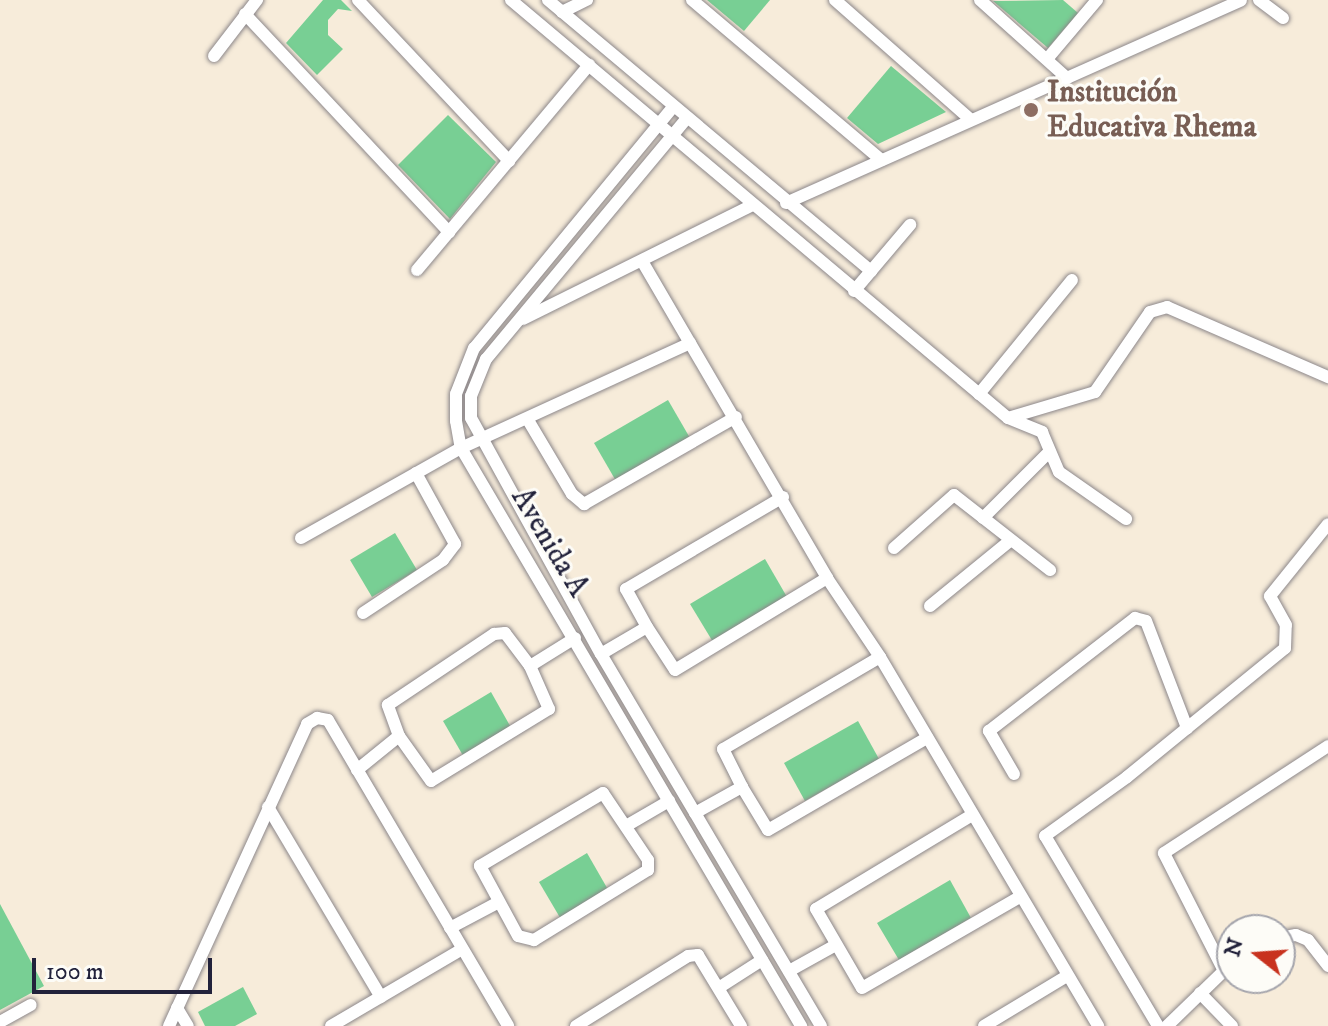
<!DOCTYPE html>
<html>
<head>
<meta charset="utf-8">
<style>
	body { margin:0 }
	#map { position:relative; width:1328px; height:1026px; overflow:hidden; background:#f7ecda; font-family:"IM FELL DW Pica",serif }
	div>[style] { position:absolute }
	[style*='--x'] { left:calc(var(--x)*1px); top:calc(var(--y)*1px); width:calc(var(--w)*1px); rotate:calc(var(--a)*1deg) }
	.green>* { inset:0; background:#78cf94 }
	.roads { filter:drop-shadow(0 0 2px #8c878a) drop-shadow(0 0 2px #8c878a) }
	.street>* { height:12px; margin:-6px; padding:0 6px; transform-origin:6px; border-radius:6px; background:#fff }
	.dots>* { width:22px; height:22px; translate:-50% -50%; box-sizing:border-box; border:4px solid #fdfcf7; border-radius:50% }
	span { translate:-50% -50%; white-space:nowrap; text-align:center; line-height:1.15; -webkit-text-stroke:6px #fdfcf7; paint-order:stroke }
	.education-label { font-size:30px; color:#785e54; font-weight:700 }
	.left { translate:0 -50%; text-align:left }
	.street-label { font-size:30px; color:#22223b }
	.north { position:absolute; left:1216px; top:914px; width:80px; height:80px; box-sizing:border-box; background:#fdfcf7; border:2px solid #a5a5ac; border-radius:50%; rotate:287deg; font-size:22px; font-weight:700; line-height:32px; text-align:center; color:#22223b }
	.north::after { content:''; display:block; margin:auto; width:28px; height:36px; background:#c8321e; clip-path:polygon(50% 0,100% 100%,50% 72%,0 100%) }
	.scale { position:absolute; left:32px; top:958px; width:180px; height:36px; box-sizing:border-box; border:4px solid #22223b; border-top:0; padding-left:10px; font-size:24px; line-height:28px; white-space:nowrap; color:#22223b; -webkit-text-stroke:6px #fdfcf7; paint-order:stroke }
</style>
</head>
<body>
<div id="map">
	<div class="green">
		<div style="clip-path:polygon(323px 0,341px 0,352px 11px,338px 9px,328px 20px,328px 35px,343px 49px,317px 75px,286px 43px)"></div>
		<div style="clip-path:polygon(707px 0,770px 0,744px 31px)"></div>
		<div style="clip-path:polygon(1063px 0,1078px 13px,1048px 48px,993px 1px)"></div>
		<div style="clip-path:polygon(891px 66px,946px 112px,878px 144px,847px 118px)"></div>
		<div style="clip-path:polygon(448px 115px,496px 162px,450px 219px,398px 165px)"></div>
		<div style="clip-path:polygon(668px 400px,690px 438px,616px 481px,594px 443px)"></div>
		<div style="clip-path:polygon(395px 533px,417px 570px,372px 597px,350px 560px)"></div>
		<div style="clip-path:polygon(765px 559px,787px 597px,713px 642px,690px 604px)"></div>
		<div style="clip-path:polygon(491px 692px,513px 731px,465px 759px,443px 721px)"></div>
		<div style="clip-path:polygon(858px 721px,879px 759px,805px 801px,784px 763px)"></div>
		<div style="clip-path:polygon(587px 853px,610px 893px,562px 921px,539px 882px)"></div>
		<div style="clip-path:polygon(950px 880px,971px 918px,899px 960px,877px 923px)"></div>
		<div style="clip-path:polygon(0 904px,44px 986px,0 1010px)"></div>
		<div style="clip-path:polygon(243px 987px,257px 1014px,235px 1026px,205px 1026px,198px 1012px)"></div>
	</div>
	<div class="roads">
		<div class="street">
			<div style="--x:358;--y:0;--w:221;--a:46.8"></div>
			<div style="--x:511;--y:0;--w:649;--a:40.07"></div>
			<div style="--x:1008;--y:418;--w:37;--a:22"></div>
			<div style="--x:1042;--y:432;--w:43;--a:67"></div>
			<div style="--x:1059;--y:472;--w:82;--a:35"></div>
			<div style="--x:548;--y:0;--w:422;--a:40"></div>
			<div style="--x:692;--y:0;--w:248;--a:40.2"></div>
			<div style="--x:835;--y:0;--w:181;--a:41.4"></div>
			<div style="--x:980;--y:0;--w:117;--a:41.9"></div>
			<div style="--x:1259;--y:0;--w:30;--a:37"></div>
			<div style="--x:562;--y:12;--w:28;--a:-26"></div>
			<div style="--x:245;--y:14;--w:299;--a:46.9"></div>
			<div style="--x:214;--y:56;--w:71;--a:-52.5"></div>
			<div style="--x:1048;--y:58;--w:76;--a:-49.8"></div>
			<div style="--x:673;--y:107;--w:313;--a:129.5"></div>
			<div style="--x:474;--y:348;--w:49;--a:111.4"></div>
			<div style="--x:456;--y:394;--w:27;--a:90"></div>
			<div style="--x:456;--y:421;--w:27;--a:80"></div>
			<div style="--x:461;--y:448;--w:671;--a:59.53"></div>
			<div style="--x:687;--y:118;--w:314;--a:129.8"></div>
			<div style="--x:486;--y:359;--w:40;--a:112"></div>
			<div style="--x:471;--y:396;--w:22;--a:90"></div>
			<div style="--x:471;--y:418;--w:269;--a:61.2"></div>
			<div style="--x:601;--y:654;--w:432;--a:59.4"></div>
			<div style="--x:786;--y:203;--w:498;--a:-24"></div>
			<div style="--x:642;--y:261;--w:367;--a:59.7"></div>
			<div style="--x:827;--y:578;--w:95;--a:56.1"></div>
			<div style="--x:880;--y:657;--w:429;--a:59.4"></div>
			<div style="--x:417;--y:270;--w:268;--a:-50"></div>
			<div style="--x:854;--y:291;--w:87;--a:-49.7"></div>
			<div style="--x:523;--y:319;--w:254;--a:-26.4"></div>
			<div style="--x:979;--y:394;--w:147;--a:-50.8"></div>
			<div style="--x:1008;--y:418;--w:91;--a:-16.6"></div>
			<div style="--x:1095;--y:392;--w:97;--a:-55.5"></div>
			<div style="--x:1150;--y:312;--w:18;--a:-16"></div>
			<div style="--x:1167;--y:307;--w:176;--a:23.5"></div>
			<div style="--x:528;--y:420;--w:86;--a:59.3"></div>
			<div style="--x:572;--y:494;--w:16;--a:40"></div>
			<div style="--x:584;--y:504;--w:175;--a:-29.8"></div>
			<div style="--x:783;--y:497;--w:182;--a:149.6"></div>
			<div style="--x:626;--y:589;--w:43;--a:61.1"></div>
			<div style="--x:647;--y:627;--w:51;--a:56.9"></div>
			<div style="--x:675;--y:670;--w:178;--a:-31.2"></div>
			<div style="--x:983;--y:518;--w:92;--a:-45"></div>
			<div style="--x:301;--y:538;--w:184;--a:-29.4"></div>
			<div style="--x:461;--y:448;--w:252;--a:-24.6"></div>
			<div style="--x:894;--y:548;--w:80;--a:-41.5"></div>
			<div style="--x:954;--y:495;--w:122;--a:38"></div>
			<div style="--x:930;--y:606;--w:104;--a:-39.2"></div>
			<div style="--x:363;--y:613;--w:96;--a:-33.5"></div>
			<div style="--x:443;--y:560;--w:20;--a:-53"></div>
			<div style="--x:455;--y:544;--w:81;--a:-118.8"></div>
			<div style="--x:505;--y:633;--w:41;--a:52.9"></div>
			<div style="--x:530;--y:666;--w:47;--a:66.2"></div>
			<div style="--x:549;--y:709;--w:138;--a:148.6"></div>
			<div style="--x:431;--y:781;--w:55;--a:-125.4"></div>
			<div style="--x:399;--y:736;--w:33;--a:-110"></div>
			<div style="--x:388;--y:705;--w:128;--a:-33.8"></div>
			<div style="--x:494;--y:634;--w:11;--a:-5"></div>
			<div style="--x:601;--y:654;--w:53;--a:-30.4"></div>
			<div style="--x:880;--y:657;--w:182;--a:149.6"></div>
			<div style="--x:723;--y:749;--w:42;--a:63.4"></div>
			<div style="--x:742;--y:787;--w:50;--a:58.8"></div>
			<div style="--x:768;--y:830;--w:184;--a:-30.1"></div>
			<div style="--x:530;--y:666;--w:53;--a:-31.9"></div>
			<div style="--x:357;--y:770;--w:54;--a:-39"></div>
			<div style="--x:1014;--y:774;--w:50;--a:-120.2"></div>
			<div style="--x:989;--y:731;--w:185;--a:-37.7"></div>
			<div style="--x:1135;--y:618;--w:11;--a:15"></div>
			<div style="--x:1146;--y:621;--w:115;--a:69"></div>
			<div style="--x:603;--y:793;--w:81;--a:56.1"></div>
			<div style="--x:648;--y:860;--w:10;--a:90"></div>
			<div style="--x:648;--y:870;--w:134;--a:148.4"></div>
			<div style="--x:534;--y:940;--w:16;--a:-166"></div>
			<div style="--x:518;--y:936;--w:80;--a:-118.5"></div>
			<div style="--x:480;--y:866;--w:143;--a:-30.7"></div>
			<div style="--x:268;--y:807;--w:221;--a:59.3"></div>
			<div style="--x:695;--y:813;--w:54;--a:-29"></div>
			<div style="--x:972;--y:815;--w:182;--a:148.9"></div>
			<div style="--x:816;--y:909;--w:91;--a:59.8"></div>
			<div style="--x:862;--y:988;--w:180;--a:-30"></div>
			<div style="--x:626;--y:826;--w:50;--a:-30.2"></div>
			<div style="--x:450;--y:928;--w:53;--a:-28"></div>
			<div style="--x:1280;--y:938;--w:16;--a:-11"></div>
			<div style="--x:1296;--y:935;--w:13;--a:23"></div>
			<div style="--x:1308;--y:940;--w:33;--a:52"></div>
			<div style="--x:1223;--y:969;--w:130;--a:-117"></div>
			<div style="--x:1164;--y:853;--w:196;--a:-33.1"></div>
			<div style="--x:789;--y:971;--w:54;--a:-29"></div>
			<div style="--x:720;--y:987;--w:50;--a:-32.7"></div>
			<div style="--x:1200;--y:993;--w:46;--a:45.9"></div>
			<div style="--x:177;--y:1008;--w:21;--a:59"></div>
			<div style="--x:0;--y:1022;--w:35;--a:-29"></div>
			<div style="--x:169;--y:1026;--w:332;--a:-65.4"></div>
			<div style="--x:307;--y:724;--w:12;--a:-31"></div>
			<div style="--x:317;--y:718;--w:11;--a:10"></div>
			<div style="--x:328;--y:720;--w:355;--a:59.5"></div>
			<div style="--x:331;--y:1026;--w:152;--a:-30.4"></div>
			<div style="--x:576;--y:1026;--w:132;--a:-32"></div>
			<div style="--x:688;--y:956;--w:10;--a:-6"></div>
			<div style="--x:698;--y:955;--w:83;--a:58.8"></div>
			<div style="--x:984;--y:1026;--w:97;--a:-31.1"></div>
			<div style="--x:1158;--y:1026;--w:221;--a:-120.7"></div>
			<div style="--x:1045;--y:836;--w:101;--a:-35.7"></div>
			<div style="--x:1127;--y:777;--w:204;--a:-39.2"></div>
			<div style="--x:1285;--y:648;--w:23;--a:-88"></div>
			<div style="--x:1286;--y:625;--w:33;--a:-119"></div>
			<div style="--x:1270;--y:596;--w:92;--a:-51.1"></div>
			<div style="--x:1167;--y:1026;--w:91;--a:-44.1"></div>
		</div>
	</div>
	<div class="dots">
		<div style="left:1031px;top:110px;background:#8d6e63"></div>
	</div>
	<div class="education-label">
		<span class="left" style="left:1047px;top:110px">Institución<br>Educativa Rhema</span>
	</div>
	<div class="street-label">
		<span style="left:549px;top:543px;rotate:59deg">Avenida A</span>
	</div>
	<div class="north">N</div>
	<div class="scale">100 m</div>
</div>
</body>
</html>
